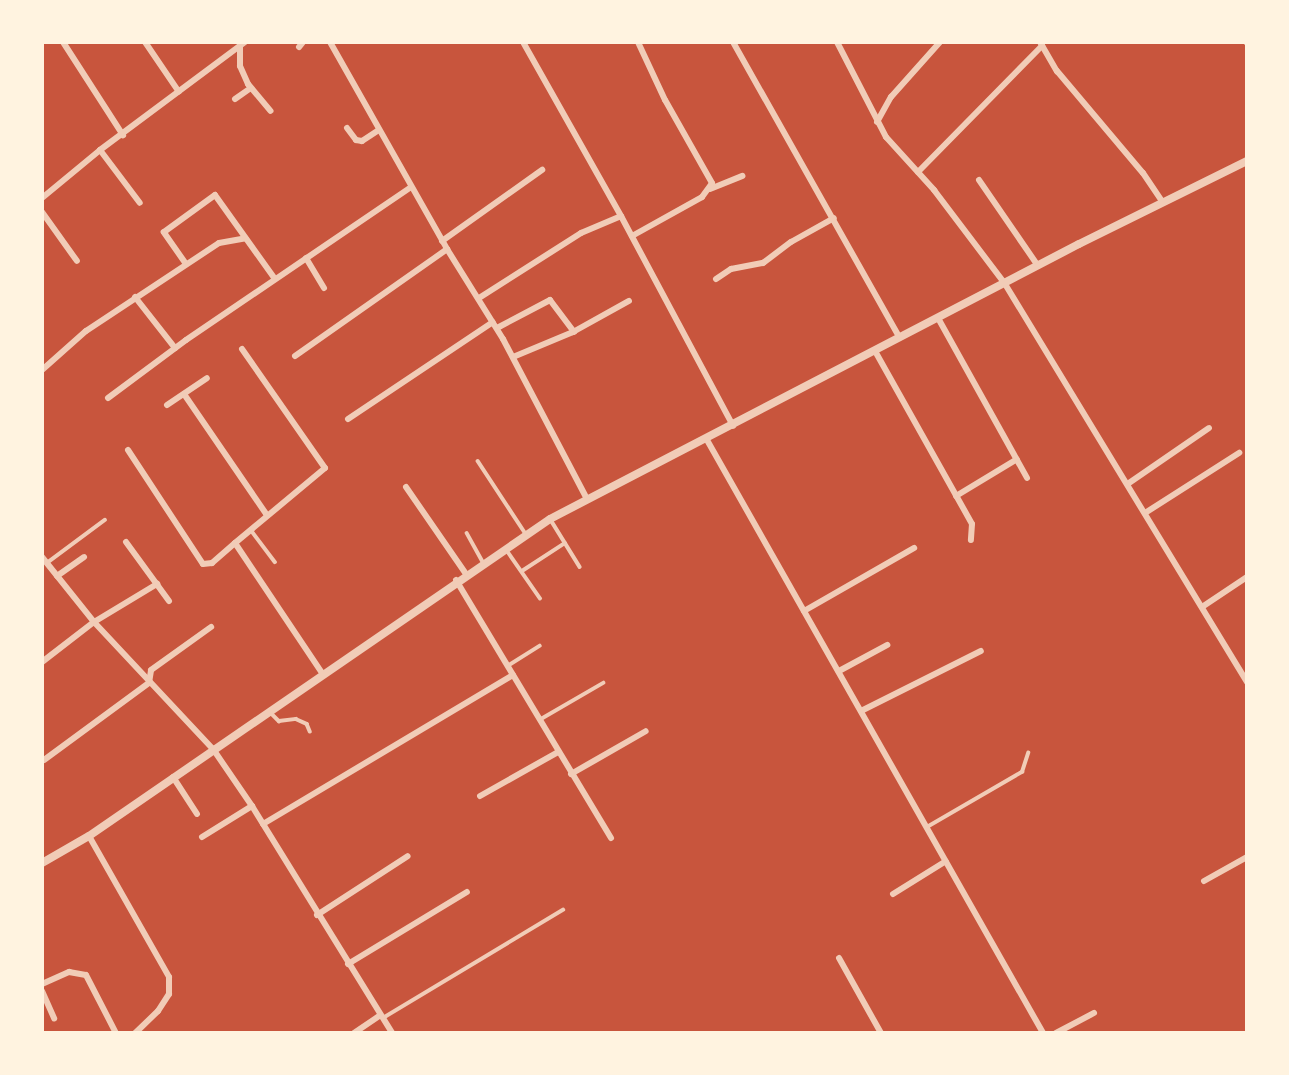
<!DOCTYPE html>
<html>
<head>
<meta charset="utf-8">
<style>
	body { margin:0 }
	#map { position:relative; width:1289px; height:1075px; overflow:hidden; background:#c8553d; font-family:"Work Sans",sans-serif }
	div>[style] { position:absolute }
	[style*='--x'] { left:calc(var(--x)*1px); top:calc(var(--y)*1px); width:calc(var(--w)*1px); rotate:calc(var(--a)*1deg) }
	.service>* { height:3.5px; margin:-1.75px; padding:0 1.75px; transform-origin:1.75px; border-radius:1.75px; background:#f1ccb7 }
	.minor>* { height:6px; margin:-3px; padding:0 3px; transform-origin:3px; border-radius:3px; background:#f1ccb7 }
	.tertiary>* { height:8px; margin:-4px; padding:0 4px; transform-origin:4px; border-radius:4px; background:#f1ccb7 }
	span { translate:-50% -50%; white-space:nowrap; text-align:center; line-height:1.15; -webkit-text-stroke:7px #fff3e0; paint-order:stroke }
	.frame { position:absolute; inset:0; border:44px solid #fff3e0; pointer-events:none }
</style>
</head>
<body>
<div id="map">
	<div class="service">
		<div style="--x:478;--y:461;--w:87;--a:56.7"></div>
		<div style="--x:551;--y:520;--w:55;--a:58.3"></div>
		<div style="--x:251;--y:530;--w:40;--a:53"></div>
		<div style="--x:467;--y:533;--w:33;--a:61"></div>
		<div style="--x:506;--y:549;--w:60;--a:55.2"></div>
		<div style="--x:47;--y:563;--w:72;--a:-36.6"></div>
		<div style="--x:522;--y:571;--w:51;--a:-33.1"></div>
		<div style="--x:509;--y:665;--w:36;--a:-32"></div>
		<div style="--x:270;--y:712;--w:13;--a:45"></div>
		<div style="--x:279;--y:721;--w:17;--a:-7"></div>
		<div style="--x:296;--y:719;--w:12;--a:24"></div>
		<div style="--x:307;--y:724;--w:8;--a:67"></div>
		<div style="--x:541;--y:719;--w:72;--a:-30.1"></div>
		<div style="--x:927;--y:827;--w:110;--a:-30.1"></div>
		<div style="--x:1022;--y:772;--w:20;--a:-72"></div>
		<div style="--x:383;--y:1018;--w:210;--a:-31"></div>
	</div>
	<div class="minor">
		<div style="--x:63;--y:42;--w:111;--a:57.2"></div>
		<div style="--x:145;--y:42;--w:60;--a:55.8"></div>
		<div style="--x:330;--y:42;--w:238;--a:60.5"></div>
		<div style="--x:447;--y:249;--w:106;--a:58.1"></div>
		<div style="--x:503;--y:339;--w:181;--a:62.3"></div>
		<div style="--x:523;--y:42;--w:200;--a:60.6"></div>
		<div style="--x:621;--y:216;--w:238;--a:61.9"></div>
		<div style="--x:733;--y:42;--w:338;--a:60.6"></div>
		<div style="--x:837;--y:42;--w:107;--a:62.7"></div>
		<div style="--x:886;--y:137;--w:72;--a:47.8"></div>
		<div style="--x:934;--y:190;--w:118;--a:52.9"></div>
		<div style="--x:1005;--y:284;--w:466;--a:58.7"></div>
		<div style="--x:1040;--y:42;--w:34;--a:60"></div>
		<div style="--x:1057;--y:71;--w:133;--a:49.9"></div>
		<div style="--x:1143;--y:173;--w:36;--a:56"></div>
		<div style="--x:1246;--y:42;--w:1;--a:45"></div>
		<div style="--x:240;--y:45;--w:21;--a:90"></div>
		<div style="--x:240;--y:66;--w:20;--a:66"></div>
		<div style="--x:248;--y:84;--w:35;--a:50"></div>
		<div style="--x:299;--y:47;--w:6;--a:-51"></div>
		<div style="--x:235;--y:99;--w:19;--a:-35"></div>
		<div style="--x:877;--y:122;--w:29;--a:-61"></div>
		<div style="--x:891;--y:97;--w:74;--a:-48.3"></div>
		<div style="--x:347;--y:128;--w:15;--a:53"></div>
		<div style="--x:356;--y:140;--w:6;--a:9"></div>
		<div style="--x:362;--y:141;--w:20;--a:-33"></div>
		<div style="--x:100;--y:150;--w:66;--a:53"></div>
		<div style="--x:918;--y:172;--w:177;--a:-45.5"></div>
		<div style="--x:979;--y:180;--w:104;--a:55.5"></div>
		<div style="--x:710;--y:189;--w:35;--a:-22"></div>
		<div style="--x:42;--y:198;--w:75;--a:-39.6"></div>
		<div style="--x:100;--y:150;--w:181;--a:-36.7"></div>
		<div style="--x:42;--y:212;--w:60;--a:54.5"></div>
		<div style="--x:632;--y:236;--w:80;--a:-29.1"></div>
		<div style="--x:702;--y:197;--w:17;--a:-54"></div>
		<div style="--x:712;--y:183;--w:95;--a:-119.5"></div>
		<div style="--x:665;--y:100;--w:64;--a:-115"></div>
		<div style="--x:442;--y:241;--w:123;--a:-35.4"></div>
		<div style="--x:306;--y:258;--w:35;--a:59"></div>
		<div style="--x:186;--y:264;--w:39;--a:-125"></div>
		<div style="--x:164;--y:232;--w:63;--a:-36"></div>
		<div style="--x:215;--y:195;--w:103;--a:54.5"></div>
		<div style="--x:716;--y:279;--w:18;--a:-34"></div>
		<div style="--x:731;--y:269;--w:33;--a:-11"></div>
		<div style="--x:763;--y:263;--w:35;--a:-37"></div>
		<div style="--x:791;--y:242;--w:49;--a:-29.2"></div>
		<div style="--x:135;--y:297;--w:65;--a:51.9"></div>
		<div style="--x:479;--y:298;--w:121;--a:-32.5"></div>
		<div style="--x:581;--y:233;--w:43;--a:-23"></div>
		<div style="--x:938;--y:318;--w:183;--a:60.9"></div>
		<div style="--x:497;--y:328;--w:60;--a:-27.8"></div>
		<div style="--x:550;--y:300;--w:40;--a:53"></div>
		<div style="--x:242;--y:349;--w:145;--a:55.1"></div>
		<div style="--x:325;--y:468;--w:117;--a:140.2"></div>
		<div style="--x:235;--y:543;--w:156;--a:56.2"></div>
		<div style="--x:875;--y:351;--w:198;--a:60.7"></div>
		<div style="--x:972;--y:524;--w:16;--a:94"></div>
		<div style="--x:295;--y:356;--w:186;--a:-35.1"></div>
		<div style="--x:513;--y:357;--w:65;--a:-22.6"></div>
		<div style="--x:573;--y:332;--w:64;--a:-29"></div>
		<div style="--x:42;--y:370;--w:59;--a:-41.6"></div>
		<div style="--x:86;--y:331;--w:159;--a:-33.5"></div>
		<div style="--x:219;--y:243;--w:27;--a:-10"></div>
		<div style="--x:184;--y:394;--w:147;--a:55.6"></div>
		<div style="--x:108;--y:398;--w:97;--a:-36.6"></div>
		<div style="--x:186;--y:340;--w:272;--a:-34.2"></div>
		<div style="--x:167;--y:405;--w:48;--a:-34"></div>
		<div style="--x:348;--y:419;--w:174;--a:-33.8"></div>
		<div style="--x:707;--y:440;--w:682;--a:60.46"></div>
		<div style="--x:128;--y:450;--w:136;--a:56.7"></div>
		<div style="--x:203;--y:564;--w:9;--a:-6"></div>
		<div style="--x:212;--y:563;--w:30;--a:-41"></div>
		<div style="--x:1129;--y:483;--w:97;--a:-34.5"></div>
		<div style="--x:406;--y:487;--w:106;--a:55.4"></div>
		<div style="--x:956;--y:496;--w:71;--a:-31.2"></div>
		<div style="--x:1145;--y:513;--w:112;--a:-32.6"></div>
		<div style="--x:126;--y:542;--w:73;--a:53.9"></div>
		<div style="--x:42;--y:557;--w:83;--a:51.3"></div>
		<div style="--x:94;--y:622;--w:174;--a:46.9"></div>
		<div style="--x:213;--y:749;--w:69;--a:55.6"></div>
		<div style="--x:252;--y:806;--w:267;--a:58.3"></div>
		<div style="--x:57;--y:576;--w:33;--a:-35"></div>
		<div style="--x:456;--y:580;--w:301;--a:59"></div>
		<div style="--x:1202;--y:607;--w:54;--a:-33.7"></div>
		<div style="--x:804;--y:611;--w:127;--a:-29.8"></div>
		<div style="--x:42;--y:662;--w:66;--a:-37.6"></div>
		<div style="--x:94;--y:622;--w:74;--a:-31.1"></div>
		<div style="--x:839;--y:671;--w:55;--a:-28.4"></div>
		<div style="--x:861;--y:711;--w:134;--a:-26.6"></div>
		<div style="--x:44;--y:760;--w:130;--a:-36.3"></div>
		<div style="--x:149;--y:683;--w:13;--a:-81"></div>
		<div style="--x:151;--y:670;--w:74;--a:-35.6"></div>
		<div style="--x:571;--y:774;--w:86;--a:-29.8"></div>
		<div style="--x:173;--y:777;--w:44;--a:57"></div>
		<div style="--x:480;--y:796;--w:90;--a:-29.4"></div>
		<div style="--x:263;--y:824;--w:291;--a:-30.8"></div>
		<div style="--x:89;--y:836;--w:162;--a:60.4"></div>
		<div style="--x:169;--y:977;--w:17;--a:90"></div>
		<div style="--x:169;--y:994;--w:20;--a:123"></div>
		<div style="--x:158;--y:1011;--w:32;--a:136"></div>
		<div style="--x:202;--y:837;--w:59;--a:-31.8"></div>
		<div style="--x:1204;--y:881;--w:49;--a:-29.2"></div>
		<div style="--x:893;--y:894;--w:62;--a:-31.9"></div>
		<div style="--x:317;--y:915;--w:108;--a:-33"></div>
		<div style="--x:839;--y:958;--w:86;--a:60.8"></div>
		<div style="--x:348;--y:964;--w:139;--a:-31.2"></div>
		<div style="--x:42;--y:984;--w:30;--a:-24"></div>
		<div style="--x:69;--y:972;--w:17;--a:10"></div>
		<div style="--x:86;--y:975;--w:65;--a:62.7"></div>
		<div style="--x:42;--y:991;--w:30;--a:66"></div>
		<div style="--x:354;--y:1033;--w:32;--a:-34"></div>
		<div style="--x:1056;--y:1033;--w:43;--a:-27.8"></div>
	</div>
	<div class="tertiary">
		<div style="--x:42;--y:863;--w:54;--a:-29.9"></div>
		<div style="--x:89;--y:836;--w:559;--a:-34.51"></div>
		<div style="--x:550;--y:519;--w:596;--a:-27.47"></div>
		<div style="--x:1079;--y:244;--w:187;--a:-26.3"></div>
	</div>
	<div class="frame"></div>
</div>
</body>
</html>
